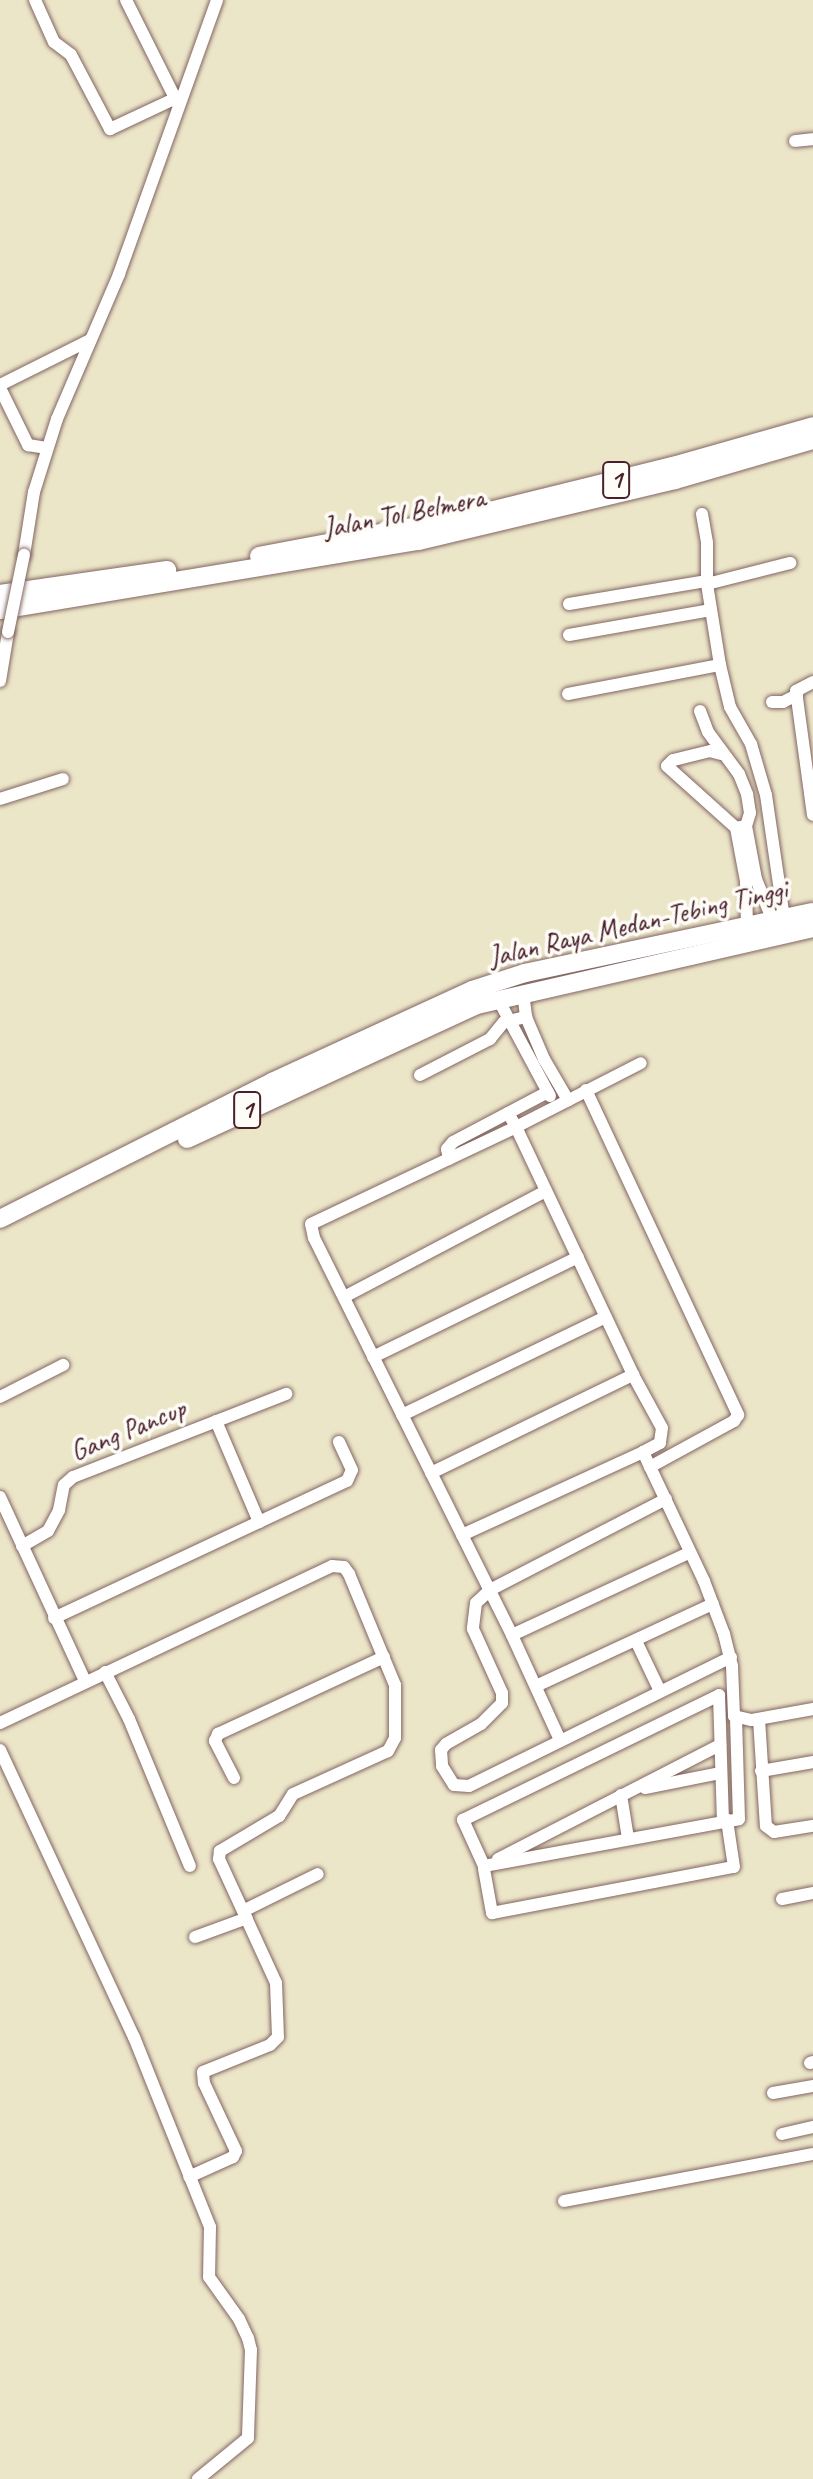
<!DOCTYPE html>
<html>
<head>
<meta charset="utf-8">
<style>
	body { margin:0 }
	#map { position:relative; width:813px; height:2479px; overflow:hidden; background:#ece6c9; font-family:Caveat,sans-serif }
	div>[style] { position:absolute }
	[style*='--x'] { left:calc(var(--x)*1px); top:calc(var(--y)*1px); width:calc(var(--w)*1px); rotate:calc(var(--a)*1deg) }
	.roads { filter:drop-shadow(0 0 2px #836562) drop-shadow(0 0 2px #836562) }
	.minor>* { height:12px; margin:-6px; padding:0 6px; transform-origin:6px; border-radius:6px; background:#fff }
	.highway>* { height:18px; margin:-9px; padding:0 9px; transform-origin:9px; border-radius:9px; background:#fff }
	.bridges { filter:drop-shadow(0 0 2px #836562) drop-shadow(0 0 2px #836562) }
	.minor-bridge>* { height:12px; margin:-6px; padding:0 6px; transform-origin:6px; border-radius:6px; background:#fff }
	span { translate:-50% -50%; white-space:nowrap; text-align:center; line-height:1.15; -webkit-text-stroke:7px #fdfcf7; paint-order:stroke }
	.shield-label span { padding:2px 6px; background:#fdfcf7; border:2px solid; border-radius:6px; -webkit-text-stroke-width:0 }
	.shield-label { font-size:26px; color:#4a1f2b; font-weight:700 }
	.street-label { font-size:28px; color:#4a1f2b }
</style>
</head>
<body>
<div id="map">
	<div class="roads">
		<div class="minor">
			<div style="--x:35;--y:0;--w:46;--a:65.7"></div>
			<div style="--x:54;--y:42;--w:21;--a:37"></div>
			<div style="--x:71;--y:55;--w:84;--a:62.2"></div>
			<div style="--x:110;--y:129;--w:71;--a:-25.1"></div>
			<div style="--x:126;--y:0;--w:116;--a:63.4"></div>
			<div style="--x:795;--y:141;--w:18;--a:-6"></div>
			<div style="--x:0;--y:385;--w:101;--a:-26.6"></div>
			<div style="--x:0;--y:388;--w:64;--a:63.8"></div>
			<div style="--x:28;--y:445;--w:19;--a:9"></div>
			<div style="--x:702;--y:514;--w:29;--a:80"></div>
			<div style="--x:707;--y:543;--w:41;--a:90"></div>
			<div style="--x:707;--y:584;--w:82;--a:80.9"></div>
			<div style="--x:720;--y:665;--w:43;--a:76.6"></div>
			<div style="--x:730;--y:707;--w:43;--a:60.4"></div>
			<div style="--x:751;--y:744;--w:53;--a:73.6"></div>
			<div style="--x:766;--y:795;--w:125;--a:81.7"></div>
			<div style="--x:24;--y:555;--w:64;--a:-81"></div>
			<div style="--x:34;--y:492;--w:77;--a:-72.5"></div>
			<div style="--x:57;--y:419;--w:158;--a:-66.8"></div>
			<div style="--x:119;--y:274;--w:291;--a:-70.3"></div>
			<div style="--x:707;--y:584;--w:86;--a:-14.2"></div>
			<div style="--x:569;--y:604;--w:140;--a:-9.5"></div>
			<div style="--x:569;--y:635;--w:144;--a:-10"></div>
			<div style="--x:0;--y:681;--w:50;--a:-80.7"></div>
			<div style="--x:813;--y:682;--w:19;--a:152"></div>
			<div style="--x:796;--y:691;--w:125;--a:82.2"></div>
			<div style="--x:568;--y:694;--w:155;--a:-10.8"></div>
			<div style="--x:772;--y:702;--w:11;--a:0"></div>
			<div style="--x:783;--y:702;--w:16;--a:-27"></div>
			<div style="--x:700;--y:711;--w:22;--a:69"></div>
			<div style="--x:708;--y:732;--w:52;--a:53.6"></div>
			<div style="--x:739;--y:774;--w:22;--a:68"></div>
			<div style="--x:747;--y:794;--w:19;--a:81"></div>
			<div style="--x:750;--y:813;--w:14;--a:107"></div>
			<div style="--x:746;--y:826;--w:10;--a:169"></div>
			<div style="--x:721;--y:754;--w:11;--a:-165"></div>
			<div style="--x:710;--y:751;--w:38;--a:166"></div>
			<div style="--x:673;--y:760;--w:8;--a:135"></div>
			<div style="--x:667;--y:766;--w:93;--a:41.9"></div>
			<div style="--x:736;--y:828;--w:54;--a:79.3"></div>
			<div style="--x:746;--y:881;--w:46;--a:88.8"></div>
			<div style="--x:0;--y:799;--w:66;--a:-17.6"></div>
			<div style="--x:746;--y:826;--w:54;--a:79.3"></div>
			<div style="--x:756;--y:879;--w:45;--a:68"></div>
			<div style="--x:523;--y:992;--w:25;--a:83"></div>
			<div style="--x:526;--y:1017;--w:46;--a:66.8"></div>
			<div style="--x:544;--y:1059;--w:48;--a:59.7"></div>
			<div style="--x:498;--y:999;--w:110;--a:61.8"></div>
			<div style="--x:420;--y:1075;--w:79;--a:-27.2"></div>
			<div style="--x:490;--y:1039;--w:22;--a:-51"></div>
			<div style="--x:504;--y:1022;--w:23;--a:-13"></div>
			<div style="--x:586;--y:1090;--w:359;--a:64.9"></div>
			<div style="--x:738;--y:1415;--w:7;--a:124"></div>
			<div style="--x:734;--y:1421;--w:96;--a:151.3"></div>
			<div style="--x:508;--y:1113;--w:16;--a:60"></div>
			<div style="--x:516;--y:1127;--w:140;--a:-27.1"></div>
			<div style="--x:449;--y:1159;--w:10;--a:-101"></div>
			<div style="--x:447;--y:1149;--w:9;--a:-49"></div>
			<div style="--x:453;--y:1142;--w:107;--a:-27.8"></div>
			<div style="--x:344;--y:1297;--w:228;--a:-27.7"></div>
			<div style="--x:373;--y:1357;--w:228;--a:-26"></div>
			<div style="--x:0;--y:1397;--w:71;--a:-26.9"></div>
			<div style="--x:402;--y:1415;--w:226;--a:-25.7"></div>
			<div style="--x:216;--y:1421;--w:110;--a:66.9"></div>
			<div style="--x:431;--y:1473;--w:225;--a:-25.9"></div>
			<div style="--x:0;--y:1497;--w:203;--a:65.2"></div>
			<div style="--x:666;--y:1499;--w:198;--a:152.7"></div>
			<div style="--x:490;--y:1590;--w:19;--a:137"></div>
			<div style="--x:476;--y:1603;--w:26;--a:97"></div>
			<div style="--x:473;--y:1629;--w:70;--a:65.6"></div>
			<div style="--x:502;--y:1693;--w:10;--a:90"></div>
			<div style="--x:502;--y:1703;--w:30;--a:135"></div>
			<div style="--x:481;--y:1724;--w:40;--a:150.3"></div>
			<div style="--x:446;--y:1744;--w:8;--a:130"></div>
			<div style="--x:441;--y:1750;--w:16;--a:86"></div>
			<div style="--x:442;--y:1766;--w:22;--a:58"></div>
			<div style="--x:454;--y:1785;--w:15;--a:4"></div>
			<div style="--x:469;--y:1786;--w:292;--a:-26.2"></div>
			<div style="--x:462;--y:1535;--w:199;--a:-24.6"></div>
			<div style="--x:22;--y:1546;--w:30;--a:-30"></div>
			<div style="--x:48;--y:1531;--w:24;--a:-62"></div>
			<div style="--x:59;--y:1510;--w:25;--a:-79"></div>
			<div style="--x:64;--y:1485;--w:12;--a:-42"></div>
			<div style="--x:73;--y:1477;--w:229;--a:-21.3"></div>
			<div style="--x:54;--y:1618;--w:323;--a:-25.1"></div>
			<div style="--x:347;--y:1481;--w:12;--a:-66"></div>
			<div style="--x:352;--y:1470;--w:31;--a:-115"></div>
			<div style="--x:512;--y:1635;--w:195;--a:-24.9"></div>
			<div style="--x:636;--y:1641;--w:55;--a:64.4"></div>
			<div style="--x:105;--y:1672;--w:53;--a:62.9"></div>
			<div style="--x:129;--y:1719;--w:159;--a:67.5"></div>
			<div style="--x:536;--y:1686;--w:195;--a:-24.9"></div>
			<div style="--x:759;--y:1719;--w:107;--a:86.3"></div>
			<div style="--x:766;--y:1826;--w:10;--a:37"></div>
			<div style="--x:774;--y:1832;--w:39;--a:-9"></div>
			<div style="--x:0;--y:1723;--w:367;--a:-25.3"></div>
			<div style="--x:332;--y:1566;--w:12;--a:5"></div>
			<div style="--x:344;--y:1567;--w:9;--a:54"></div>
			<div style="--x:349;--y:1574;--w:120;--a:67.5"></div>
			<div style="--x:395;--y:1685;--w:53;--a:90"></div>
			<div style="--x:395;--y:1738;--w:15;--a:118"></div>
			<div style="--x:388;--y:1751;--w:104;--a:155.6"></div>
			<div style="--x:293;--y:1794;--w:26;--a:122"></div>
			<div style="--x:279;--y:1816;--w:69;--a:149.3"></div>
			<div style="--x:220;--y:1851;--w:8;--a:97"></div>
			<div style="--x:219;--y:1859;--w:136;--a:65.3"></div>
			<div style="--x:276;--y:1983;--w:54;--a:87.9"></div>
			<div style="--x:278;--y:2037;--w:11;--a:135"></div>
			<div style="--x:270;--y:2045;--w:72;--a:158.1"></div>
			<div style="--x:203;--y:2072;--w:11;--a:85"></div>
			<div style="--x:204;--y:2083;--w:75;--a:64.8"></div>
			<div style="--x:236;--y:2151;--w:7;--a:117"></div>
			<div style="--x:233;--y:2157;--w:48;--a:155.6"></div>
			<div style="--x:560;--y:1740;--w:115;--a:-114.6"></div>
			<div style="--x:512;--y:1635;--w:444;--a:-116.5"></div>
			<div style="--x:314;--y:1238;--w:14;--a:-102"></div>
			<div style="--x:311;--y:1224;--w:227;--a:-25.3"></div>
			<div style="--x:516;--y:1127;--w:274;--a:64.7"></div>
			<div style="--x:633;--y:1375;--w:60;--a:61.3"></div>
			<div style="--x:662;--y:1428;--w:15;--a:98"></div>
			<div style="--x:660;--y:1443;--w:19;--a:152"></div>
			<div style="--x:643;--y:1452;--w:143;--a:64.7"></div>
			<div style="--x:704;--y:1581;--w:57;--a:69.3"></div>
			<div style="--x:724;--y:1634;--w:33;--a:76"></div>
			<div style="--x:732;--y:1666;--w:50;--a:87.7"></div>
			<div style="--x:734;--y:1716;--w:18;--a:13"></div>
			<div style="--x:752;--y:1720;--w:62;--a:-10.2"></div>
			<div style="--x:0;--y:1750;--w:317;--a:65"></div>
			<div style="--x:134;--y:2037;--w:205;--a:68.2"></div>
			<div style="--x:210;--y:2227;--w:50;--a:91.1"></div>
			<div style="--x:209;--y:2277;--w:52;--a:54.5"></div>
			<div style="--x:239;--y:2319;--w:21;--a:65"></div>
			<div style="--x:248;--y:2338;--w:12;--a:76"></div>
			<div style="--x:251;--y:2350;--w:88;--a:92"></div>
			<div style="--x:248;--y:2438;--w:65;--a:140.6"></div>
			<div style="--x:761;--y:1771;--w:53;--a:-9.8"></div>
			<div style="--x:234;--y:1778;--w:42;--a:-117.2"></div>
			<div style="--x:215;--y:1741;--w:8;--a:-67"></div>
			<div style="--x:218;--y:1734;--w:183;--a:-24.9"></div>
			<div style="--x:645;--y:1788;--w:76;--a:-11.3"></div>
			<div style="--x:621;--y:1795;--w:44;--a:80.8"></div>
			<div style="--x:498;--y:1859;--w:250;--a:-27.2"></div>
			<div style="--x:484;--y:1866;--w:51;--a:-114.5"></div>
			<div style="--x:463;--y:1820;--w:285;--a:-26"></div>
			<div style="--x:719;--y:1695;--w:126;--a:88.2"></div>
			<div style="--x:484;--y:1866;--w:259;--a:-10.4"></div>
			<div style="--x:739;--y:1819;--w:101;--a:-91.7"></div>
			<div style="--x:484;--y:1869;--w:45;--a:79.7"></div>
			<div style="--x:492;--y:1913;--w:246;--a:-10.8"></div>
			<div style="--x:734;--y:1867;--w:48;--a:-98.5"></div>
			<div style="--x:782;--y:1899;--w:32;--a:-11"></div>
			<div style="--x:245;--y:1910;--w:81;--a:-26.3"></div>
			<div style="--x:195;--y:1937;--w:55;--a:-20.1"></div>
			<div style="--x:810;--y:2063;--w:3;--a:-18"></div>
			<div style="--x:773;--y:2093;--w:41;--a:-9.9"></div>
			<div style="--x:782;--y:2134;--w:32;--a:-13"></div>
			<div style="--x:564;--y:2201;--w:253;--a:-10.7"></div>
		</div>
		<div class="highway">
			<div style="--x:259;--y:556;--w:206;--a:-10.7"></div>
			<div style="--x:461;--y:518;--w:218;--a:-13.8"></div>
			<div style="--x:673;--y:466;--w:146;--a:-15.9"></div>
			<div style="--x:0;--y:594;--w:169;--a:-8.2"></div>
			<div style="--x:0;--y:610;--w:425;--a:-9.4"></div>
			<div style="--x:419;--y:541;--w:263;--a:-13.4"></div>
			<div style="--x:675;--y:480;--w:144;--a:-16.2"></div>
			<div style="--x:187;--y:1139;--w:319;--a:-24.8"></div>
			<div style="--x:477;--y:1005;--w:345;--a:-12.9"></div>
			<div style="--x:0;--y:1219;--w:305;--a:-26.7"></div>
			<div style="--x:272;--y:1082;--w:220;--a:-24.7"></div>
			<div style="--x:472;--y:990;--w:56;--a:-17.8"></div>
			<div style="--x:525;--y:973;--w:294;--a:-12"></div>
		</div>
	</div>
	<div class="bridges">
		<div class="minor-bridge">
			<div style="--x:8;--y:632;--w:79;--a:-78.3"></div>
		</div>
	</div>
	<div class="shield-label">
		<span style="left:616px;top:480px">1</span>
		<span style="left:247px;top:1110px">1</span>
	</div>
	<div class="street-label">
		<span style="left:404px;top:513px;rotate:-11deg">Jalan Tol Belmera</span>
		<span style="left:638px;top:923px;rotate:-13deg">Jalan Raya Medan-Tebing Tinggi</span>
		<span style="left:128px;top:1430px;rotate:-22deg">Gang Pancup</span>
	</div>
</div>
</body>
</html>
